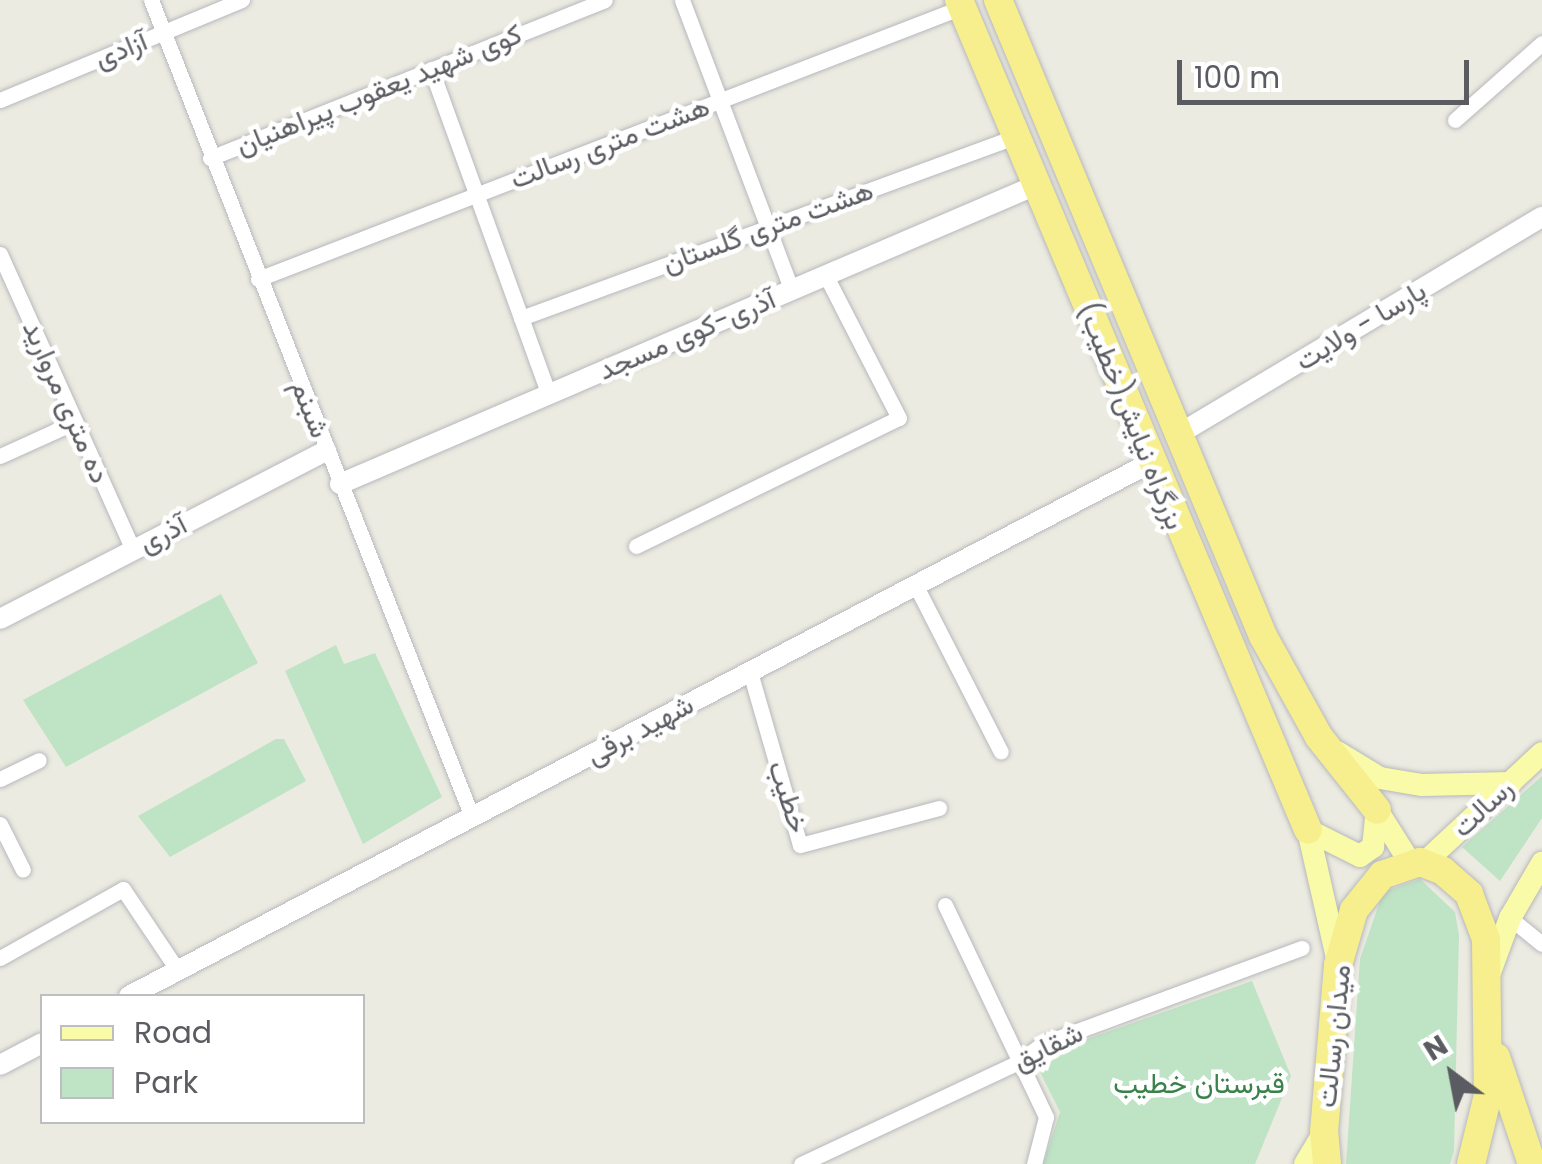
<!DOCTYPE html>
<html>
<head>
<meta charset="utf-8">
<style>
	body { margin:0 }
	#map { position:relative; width:1542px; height:1164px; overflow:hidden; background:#ecebe1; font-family:Poppins,Vazirmatn,sans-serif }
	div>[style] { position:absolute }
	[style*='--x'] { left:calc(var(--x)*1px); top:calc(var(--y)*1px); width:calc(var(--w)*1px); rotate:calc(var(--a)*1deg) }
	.green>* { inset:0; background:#bfe3c5 }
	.roads { filter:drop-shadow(0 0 2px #b7b8bd) drop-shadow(0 0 2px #b7b8bd) }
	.street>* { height:15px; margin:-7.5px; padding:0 7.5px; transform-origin:7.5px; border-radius:7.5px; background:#fff }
	.secondary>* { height:20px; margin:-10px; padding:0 10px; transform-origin:10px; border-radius:10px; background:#fff }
	.primary>* { height:22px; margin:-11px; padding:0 11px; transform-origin:11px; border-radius:11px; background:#fafba8 }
	.highway>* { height:28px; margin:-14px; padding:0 14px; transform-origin:14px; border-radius:14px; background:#f7ef8d }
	span { translate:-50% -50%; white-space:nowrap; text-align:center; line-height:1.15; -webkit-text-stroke:9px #fff; paint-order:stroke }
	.street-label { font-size:28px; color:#5a5c61 }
	.park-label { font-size:28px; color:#398249 }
	.legend { position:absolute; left:40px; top:994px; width:325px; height:130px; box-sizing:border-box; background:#fff; border:2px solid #bdbec0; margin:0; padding:12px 18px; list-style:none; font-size:30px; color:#5a5c61 }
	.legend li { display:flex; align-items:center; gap:20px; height:50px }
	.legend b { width:50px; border:2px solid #bdbec0 }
	.north { position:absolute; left:1402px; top:1024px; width:100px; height:100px; -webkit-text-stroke:8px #fff; paint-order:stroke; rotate:328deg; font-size:28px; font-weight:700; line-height:40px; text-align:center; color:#5a5c61 }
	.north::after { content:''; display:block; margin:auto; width:35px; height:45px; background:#5a5c61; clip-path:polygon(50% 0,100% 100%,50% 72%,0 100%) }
	.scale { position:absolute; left:1177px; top:60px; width:292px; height:45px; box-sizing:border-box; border:5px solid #5a5c61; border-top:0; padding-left:12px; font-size:30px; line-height:35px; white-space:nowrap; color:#5a5c61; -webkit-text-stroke:8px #fff; paint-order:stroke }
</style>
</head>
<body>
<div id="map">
	<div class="green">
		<div style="clip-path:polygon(221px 594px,258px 663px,66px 767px,23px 700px)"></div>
		<div style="clip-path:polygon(336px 645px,344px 664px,375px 653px,442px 797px,363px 844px,285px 671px)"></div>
		<div style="clip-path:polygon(276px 739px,284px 739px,306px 781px,170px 857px,138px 816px)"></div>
		<div style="clip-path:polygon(1542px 776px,1542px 818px,1500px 881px,1462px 847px)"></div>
		<div style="clip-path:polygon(1420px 879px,1455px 912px,1459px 935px,1454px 1151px,1450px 1164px,1346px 1164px,1360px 959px,1383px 892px)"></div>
		<div style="clip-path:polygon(1252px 981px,1291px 1076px,1255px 1164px,1043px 1164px,1060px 1112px,1033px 1058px)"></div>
	</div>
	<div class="roads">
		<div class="street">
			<div style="--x:151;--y:0;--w:878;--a:68.55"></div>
			<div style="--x:682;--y:0;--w:311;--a:69.3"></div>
			<div style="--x:431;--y:69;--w:347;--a:70.1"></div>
			<div style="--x:0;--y:100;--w:262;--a:-22.5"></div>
			<div style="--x:1455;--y:120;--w:116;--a:-41.5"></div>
			<div style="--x:210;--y:158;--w:425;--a:-21.8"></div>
			<div style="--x:0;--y:254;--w:325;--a:65.8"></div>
			<div style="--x:258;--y:279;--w:755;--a:-21.12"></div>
			<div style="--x:521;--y:318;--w:525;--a:-20.16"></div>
			<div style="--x:0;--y:456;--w:82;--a:-24.4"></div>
			<div style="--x:636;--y:546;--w:292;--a:-26"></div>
			<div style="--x:899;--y:418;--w:160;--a:-117.2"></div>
			<div style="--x:916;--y:586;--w:186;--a:62.9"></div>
			<div style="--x:750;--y:672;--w:180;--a:73.9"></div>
			<div style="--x:800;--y:845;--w:144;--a:-14.9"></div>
			<div style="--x:0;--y:779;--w:43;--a:-26"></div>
			<div style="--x:0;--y:824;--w:51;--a:63.4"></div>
			<div style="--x:945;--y:905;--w:235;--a:64.5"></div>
			<div style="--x:1046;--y:1117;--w:49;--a:104.3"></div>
			<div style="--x:1510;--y:918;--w:41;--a:39.1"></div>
			<div style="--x:0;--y:958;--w:141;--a:-29.3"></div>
			<div style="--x:123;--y:889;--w:99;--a:56.1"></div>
			<div style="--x:801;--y:1164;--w:238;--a:-25.1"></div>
			<div style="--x:1017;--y:1063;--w:31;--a:-37"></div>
			<div style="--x:1042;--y:1044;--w:277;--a:-20.3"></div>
		</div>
		<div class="secondary">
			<div style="--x:1179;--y:434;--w:423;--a:-30.9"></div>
			<div style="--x:340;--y:484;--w:755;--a:-23.24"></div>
			<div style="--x:0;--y:619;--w:367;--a:-27.3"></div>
			<div style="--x:129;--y:996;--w:1152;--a:-27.57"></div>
			<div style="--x:0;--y:1065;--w:47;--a:-27.6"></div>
		</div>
		<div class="primary">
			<div style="--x:1337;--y:752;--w:50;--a:31.2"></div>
			<div style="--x:1380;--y:778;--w:43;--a:9.5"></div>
			<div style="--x:1422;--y:785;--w:89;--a:-1.3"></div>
			<div style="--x:1377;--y:810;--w:64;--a:57.8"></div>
			<div style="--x:1308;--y:830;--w:131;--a:77.2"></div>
			<div style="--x:1308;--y:830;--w:58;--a:26.6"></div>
			<div style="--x:1360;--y:856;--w:16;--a:-35"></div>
			<div style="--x:1373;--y:847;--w:37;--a:-84"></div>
			<div style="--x:1424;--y:863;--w:161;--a:-43"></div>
			<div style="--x:1489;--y:975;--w:61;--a:-69.8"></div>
			<div style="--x:1510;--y:918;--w:64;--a:-59.8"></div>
			<div style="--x:1305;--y:1164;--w:37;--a:-59"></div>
		</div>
		<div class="highway">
			<div style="--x:959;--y:0;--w:900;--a:67.19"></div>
			<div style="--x:998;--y:0;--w:689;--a:67.38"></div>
			<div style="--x:1263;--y:636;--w:115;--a:61"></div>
			<div style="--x:1319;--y:737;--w:93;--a:51.5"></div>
			<div style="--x:1496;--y:1057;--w:113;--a:71.4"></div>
			<div style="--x:1327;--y:1164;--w:32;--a:-95"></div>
			<div style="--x:1324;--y:1132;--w:168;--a:-85.2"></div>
			<div style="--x:1338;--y:965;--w:57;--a:-73.8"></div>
			<div style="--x:1354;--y:910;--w:45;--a:-51.3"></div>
			<div style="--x:1382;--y:875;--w:40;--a:-18.9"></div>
			<div style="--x:1420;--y:862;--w:25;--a:21"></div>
			<div style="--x:1443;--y:871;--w:35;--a:41"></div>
			<div style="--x:1469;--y:894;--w:48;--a:69.3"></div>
			<div style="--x:1486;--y:939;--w:156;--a:89.3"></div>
			<div style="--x:1488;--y:1095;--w:71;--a:103.8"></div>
		</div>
	</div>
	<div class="street-label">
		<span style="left:121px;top:50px;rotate:-22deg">آزادی</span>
		<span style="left:379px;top:90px;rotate:-22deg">کوی شهید یعقوب پیراهنیان</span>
		<span style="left:610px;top:143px;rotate:-21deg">هشت متری رسالت</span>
		<span style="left:768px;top:227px;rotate:-20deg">هشت متری گلستان</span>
		<span style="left:1361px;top:326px;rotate:-31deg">پارسا - ولایت</span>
		<span style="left:687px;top:335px;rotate:-23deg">آذری-کوی مسجد</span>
		<span style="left:66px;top:402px;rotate:66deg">ده متری مروارید</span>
		<span style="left:310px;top:409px;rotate:68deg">شبنم</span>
		<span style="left:1131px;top:416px;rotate:68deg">بزرگراه نیایش(خطیب)</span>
		<span style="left:163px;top:534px;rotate:-27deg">آذری</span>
		<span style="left:640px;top:730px;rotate:-28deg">شهید برقی</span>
		<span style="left:788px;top:797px;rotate:72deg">خطیب</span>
		<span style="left:1483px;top:808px;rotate:-43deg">رسالت</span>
		<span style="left:1334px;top:1036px;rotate:-84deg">میدان رسالت</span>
		<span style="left:1048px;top:1047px;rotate:-26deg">شقایق</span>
	</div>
	<div class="park-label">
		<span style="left:1199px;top:1084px">قبرستان خطیب</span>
	</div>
	<ul class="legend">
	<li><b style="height:12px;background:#fafba8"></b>Road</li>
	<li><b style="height:28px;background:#bfe3c5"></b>Park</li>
	</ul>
	<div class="north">N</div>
	<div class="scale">100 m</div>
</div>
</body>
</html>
